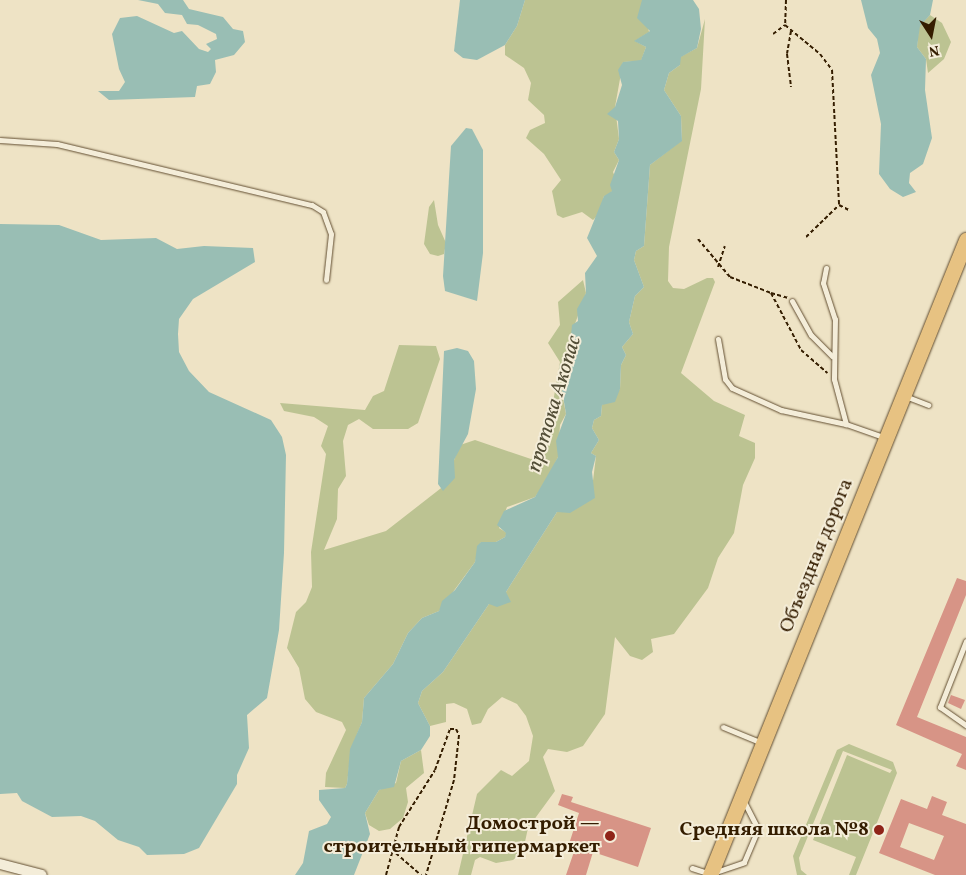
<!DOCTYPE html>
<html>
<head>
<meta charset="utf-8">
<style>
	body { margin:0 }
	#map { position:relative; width:966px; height:875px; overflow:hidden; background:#eee3c5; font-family:Vollkorn,serif }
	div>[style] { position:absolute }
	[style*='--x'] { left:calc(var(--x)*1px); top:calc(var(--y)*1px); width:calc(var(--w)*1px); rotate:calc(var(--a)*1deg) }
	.green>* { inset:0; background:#bcc392 }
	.water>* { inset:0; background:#99beb4 }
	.building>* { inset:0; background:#d79486 }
	.path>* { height:2px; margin-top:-1px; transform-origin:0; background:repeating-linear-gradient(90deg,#341d00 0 4px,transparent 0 6.5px) }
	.roads { filter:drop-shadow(0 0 1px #624e31) drop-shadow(0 0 1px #624e31) }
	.service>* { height:5px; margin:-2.5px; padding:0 2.5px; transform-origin:2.5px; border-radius:2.5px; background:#f4edd9 }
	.minor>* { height:10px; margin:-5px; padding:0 5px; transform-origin:5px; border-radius:5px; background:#f4edd9 }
	.primary>* { height:15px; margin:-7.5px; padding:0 7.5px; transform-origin:7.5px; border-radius:7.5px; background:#e7c282 }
	.dots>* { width:14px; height:14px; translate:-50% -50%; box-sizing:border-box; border:2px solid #f4edd9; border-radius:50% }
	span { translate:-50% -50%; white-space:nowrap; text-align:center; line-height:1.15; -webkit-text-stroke:4px #f4edd9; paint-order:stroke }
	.street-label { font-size:20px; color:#341d00 }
	.poi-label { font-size:20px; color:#341d00; font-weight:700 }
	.right { translate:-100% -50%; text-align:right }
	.water-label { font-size:21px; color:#524d36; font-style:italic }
	.north { position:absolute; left:906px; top:10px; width:50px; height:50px; -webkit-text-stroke:4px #f4edd9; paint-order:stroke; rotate:169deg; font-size:14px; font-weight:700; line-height:20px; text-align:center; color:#341d00 }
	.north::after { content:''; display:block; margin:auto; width:18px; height:22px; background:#341d00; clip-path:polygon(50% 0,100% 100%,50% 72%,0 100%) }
</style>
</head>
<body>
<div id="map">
	<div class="green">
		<div style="clip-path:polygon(525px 0,642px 0,649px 32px,635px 41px,646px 47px,641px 61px,623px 62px,615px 107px,619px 139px,614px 152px,619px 160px,613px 172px,615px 177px,611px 195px,604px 196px,600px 213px,593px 220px,582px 212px,563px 218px,557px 215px,552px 191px,561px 180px,544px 154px,526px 138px,530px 130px,545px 123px,544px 115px,528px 100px,531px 83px,524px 68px,505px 55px,505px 45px,517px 26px)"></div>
		<div style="clip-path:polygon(930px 15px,942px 23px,951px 42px,944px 59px,928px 73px,926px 59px,917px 47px,919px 26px)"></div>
		<div style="clip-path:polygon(705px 19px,701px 89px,669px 247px,668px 281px,673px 288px,684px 289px,707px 278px,713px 278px,715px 282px,681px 373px,714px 401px,745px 415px,739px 436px,755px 443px,755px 458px,743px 485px,734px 533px,718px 558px,708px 588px,674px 634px,651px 639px,653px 652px,642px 660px,630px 656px,615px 637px,605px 714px,583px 746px,567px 752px,548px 749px,543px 757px,555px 791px,528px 828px,523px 851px,513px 860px,496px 863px,480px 857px,475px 860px,471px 875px,458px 875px,477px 794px,501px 770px,512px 776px,529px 761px,533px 736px,526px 716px,517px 704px,502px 697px,488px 709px,481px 723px,472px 725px,467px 709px,454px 703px,446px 704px,446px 722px,430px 726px,418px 703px,422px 691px,443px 672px,489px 604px,506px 592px,557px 512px,592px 489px,596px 456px,591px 453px,599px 440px,592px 428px,594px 420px,601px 416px,602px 405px,620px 389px,621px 365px,626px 355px,622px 347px,633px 334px,629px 322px,635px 296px,644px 287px,634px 260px,636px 251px,644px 246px,650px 165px,682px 140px,681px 116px,664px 90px,669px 73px,680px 65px,680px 57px,697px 48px)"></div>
		<div style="clip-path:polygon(434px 200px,438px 225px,446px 243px,444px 254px,438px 256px,430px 254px,424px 244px,429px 207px)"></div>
		<div style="clip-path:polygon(583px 280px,586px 293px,571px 335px,577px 351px,571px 360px,562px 393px,566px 414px,560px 425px,558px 457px,547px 480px,535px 497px,507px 507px,499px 528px,507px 533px,505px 537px,496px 542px,481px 542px,475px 562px,439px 611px,422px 618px,408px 633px,393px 664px,364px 698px,362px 722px,351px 749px,347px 784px,345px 788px,325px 787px,326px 773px,346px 730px,342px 722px,316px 712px,305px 699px,299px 668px,287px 648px,296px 612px,306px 602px,312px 587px,311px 552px,326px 454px,321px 446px,328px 426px,314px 417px,284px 411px,280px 403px,365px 410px,373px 396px,384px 391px,399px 345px,436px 346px,440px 359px,418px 423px,408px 429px,373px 429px,359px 419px,348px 425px,343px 441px,346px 476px,338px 489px,337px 519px,324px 550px,386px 531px,454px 478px,454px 460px,460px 445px,475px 440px,531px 459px,544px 456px,542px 439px,549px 425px,560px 362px,548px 343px,560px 325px,558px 302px)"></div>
		<div style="clip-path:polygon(849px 744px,893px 762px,897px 773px,856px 875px,849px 875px,856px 857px,813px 840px,847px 755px,890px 773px,892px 770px,843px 751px,799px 858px,801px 870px,807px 875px,797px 875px,793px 856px,837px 750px)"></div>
		<div style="clip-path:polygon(421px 750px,424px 773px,406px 788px,408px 802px,403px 818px,390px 829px,379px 831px,369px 825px,365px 813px,379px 790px,396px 783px,401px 761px)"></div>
	</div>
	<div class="water">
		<div style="clip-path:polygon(138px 0,183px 0,189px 9px,223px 17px,233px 29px,243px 31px,245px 42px,234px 55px,215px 60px,216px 72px,210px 84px,197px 86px,195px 97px,109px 100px,98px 91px,119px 91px,125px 82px,119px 69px,112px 34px,120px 18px,137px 16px,174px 33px,182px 31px,199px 49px,208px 52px,211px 49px,206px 44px,217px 39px,216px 34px,198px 25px,187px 24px,182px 15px,165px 13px,158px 4px)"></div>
		<div style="clip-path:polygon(460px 0,525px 0,517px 26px,505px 45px,477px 60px,463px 58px,454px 51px)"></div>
		<div style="clip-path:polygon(642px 0,693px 0,699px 9px,701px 29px,697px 48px,681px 57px,680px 65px,669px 73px,664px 90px,681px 116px,682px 141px,650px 165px,644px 246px,636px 251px,634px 260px,644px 287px,635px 296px,629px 322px,633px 334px,622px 347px,626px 355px,621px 365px,620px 389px,615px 402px,602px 405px,601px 416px,594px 420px,592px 428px,599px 440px,591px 453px,596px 456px,592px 472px,595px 498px,570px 513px,557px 512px,506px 592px,511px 602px,497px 607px,489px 604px,443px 672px,422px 691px,418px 703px,430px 726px,430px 736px,421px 750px,401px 761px,394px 787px,379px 790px,365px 813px,370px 834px,354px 875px,295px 875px,303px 863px,309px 831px,327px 824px,331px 817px,319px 800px,319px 790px,345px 788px,347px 784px,350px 749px,362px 722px,364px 698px,393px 664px,408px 633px,422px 618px,439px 611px,442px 601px,455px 590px,475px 562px,477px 546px,481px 542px,496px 542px,505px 537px,506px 533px,497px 525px,504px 511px,535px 497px,558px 457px,556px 441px,566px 414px,562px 390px,566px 385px,566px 370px,577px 351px,571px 335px,572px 325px,578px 321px,577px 309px,586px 293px,585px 273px,597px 256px,587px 238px,604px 196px,612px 191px,610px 185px,619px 160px,614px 152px,619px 139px,618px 121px,607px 114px,615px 107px,622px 85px,618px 70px,623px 62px,641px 60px,646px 47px,634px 41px,650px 31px,637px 18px)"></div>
		<div style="clip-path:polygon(861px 0,933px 0,930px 15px,920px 26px,917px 47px,926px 59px,925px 90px,932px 138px,923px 164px,910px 173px,909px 183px,916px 192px,903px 197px,890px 189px,879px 174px,881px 124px,871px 75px,880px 53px,877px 39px,868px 28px)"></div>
		<div style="clip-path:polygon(466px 128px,472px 129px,483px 150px,483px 253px,477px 301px,445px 291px,443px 276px,451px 146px)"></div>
		<div style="clip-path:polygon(0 224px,59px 225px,101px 240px,156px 238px,177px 249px,204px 246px,253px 248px,255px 262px,193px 299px,179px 319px,178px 334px,179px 352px,189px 371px,209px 392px,271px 420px,282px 437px,286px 455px,284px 553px,279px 630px,267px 698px,247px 715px,249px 748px,237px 775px,237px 784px,199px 848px,184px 854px,147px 855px,139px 847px,118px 840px,95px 821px,81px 816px,52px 817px,22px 801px,17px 793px,0 794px)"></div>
		<div style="clip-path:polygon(457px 348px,468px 351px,474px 361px,476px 389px,468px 434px,454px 460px,455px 478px,443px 491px,438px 484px,444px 351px)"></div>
	</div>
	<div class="building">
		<div style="clip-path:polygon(957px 578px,966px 581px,966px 595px,917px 717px,966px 737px,966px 770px,956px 766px,962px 754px,896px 725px)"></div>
		<div style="clip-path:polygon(951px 695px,965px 700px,961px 709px,948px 703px)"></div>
		<div style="clip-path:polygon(562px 794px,573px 797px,571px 802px,651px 828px,638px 867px,593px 852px,586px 875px,566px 875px,576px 846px,569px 844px,579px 813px,558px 805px)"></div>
		<div style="clip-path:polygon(evenodd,932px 796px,947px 802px,942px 815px,966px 824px,966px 875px,935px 875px,879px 853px,901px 799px,927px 809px,932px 796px,909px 823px,944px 836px,934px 860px,900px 847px,909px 823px)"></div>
	</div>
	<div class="path">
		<div style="--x:786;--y:0;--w:25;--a:92"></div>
		<div style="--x:785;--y:25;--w:45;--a:39.6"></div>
		<div style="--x:820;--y:54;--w:20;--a:53"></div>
		<div style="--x:832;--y:70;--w:135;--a:87"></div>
		<div style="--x:839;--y:205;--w:11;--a:27"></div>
		<div style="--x:791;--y:31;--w:23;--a:100"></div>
		<div style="--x:787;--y:54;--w:33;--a:83"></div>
		<div style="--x:773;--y:34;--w:15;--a:-37"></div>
		<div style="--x:806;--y:237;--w:46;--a:-44.1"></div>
		<div style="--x:698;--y:239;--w:50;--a:49.9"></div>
		<div style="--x:730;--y:277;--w:44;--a:21.3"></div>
		<div style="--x:771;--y:293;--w:64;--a:62.2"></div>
		<div style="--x:801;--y:350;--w:35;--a:41"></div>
		<div style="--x:718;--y:267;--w:22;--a:-72"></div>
		<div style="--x:771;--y:293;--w:18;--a:16"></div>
		<div style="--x:391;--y:849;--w:40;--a:41"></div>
		<div style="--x:386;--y:875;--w:50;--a:-74.8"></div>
		<div style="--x:399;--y:827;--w:67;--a:-57.7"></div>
		<div style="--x:435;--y:770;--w:44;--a:-69.9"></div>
		<div style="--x:450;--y:729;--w:6;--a:0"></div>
		<div style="--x:456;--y:729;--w:7;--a:63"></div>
		<div style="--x:459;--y:735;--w:45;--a:96.3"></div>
		<div style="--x:454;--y:780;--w:99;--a:106.4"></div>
	</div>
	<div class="roads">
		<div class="service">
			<div style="--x:0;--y:140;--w:57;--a:4"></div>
			<div style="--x:57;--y:144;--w:262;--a:13.5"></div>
			<div style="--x:312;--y:205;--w:13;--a:32"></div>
			<div style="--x:323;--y:212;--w:23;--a:70"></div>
			<div style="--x:331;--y:234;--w:46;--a:96.2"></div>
			<div style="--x:826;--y:268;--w:15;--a:101"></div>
			<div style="--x:823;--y:283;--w:38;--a:72"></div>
			<div style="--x:835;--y:319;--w:60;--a:91"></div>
			<div style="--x:834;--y:379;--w:47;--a:75.1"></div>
			<div style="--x:792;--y:301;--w:39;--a:61"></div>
			<div style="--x:811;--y:335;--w:30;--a:45"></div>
			<div style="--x:718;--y:339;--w:41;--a:80.1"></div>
			<div style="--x:725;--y:379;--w:11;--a:52"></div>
			<div style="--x:732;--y:388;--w:54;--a:24.2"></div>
			<div style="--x:781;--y:410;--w:66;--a:12.2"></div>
			<div style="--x:846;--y:424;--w:42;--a:19.3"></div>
			<div style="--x:905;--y:396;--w:25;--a:21"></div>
			<div style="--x:966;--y:641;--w:71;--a:111.5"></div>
			<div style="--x:940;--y:707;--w:32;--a:35"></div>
			<div style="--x:723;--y:727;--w:42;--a:22.3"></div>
			<div style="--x:692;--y:868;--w:19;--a:18"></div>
			<div style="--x:710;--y:874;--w:36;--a:-19"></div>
			<div style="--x:744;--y:862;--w:36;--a:-67"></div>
			<div style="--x:758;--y:829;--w:30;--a:-117"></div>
		</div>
		<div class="minor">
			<div style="--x:0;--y:864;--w:43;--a:14.7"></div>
		</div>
		<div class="primary">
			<div style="--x:710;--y:875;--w:685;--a:-68.04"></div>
		</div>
	</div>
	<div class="dots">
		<div style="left:879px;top:830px;background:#8f2418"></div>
		<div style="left:610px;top:836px;background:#8f2418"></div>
	</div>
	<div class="street-label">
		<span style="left:817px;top:556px;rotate:-68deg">Объездная дорога</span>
	</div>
	<div class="poi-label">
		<span class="right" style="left:600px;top:836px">Домострой —<br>строительный гипермаркет</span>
		<span class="right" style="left:869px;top:830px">Средняя школа №8</span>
	</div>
	<div class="water-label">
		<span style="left:555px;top:404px;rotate:-73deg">протока Акопас</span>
	</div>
	<div class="north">N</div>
</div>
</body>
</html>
